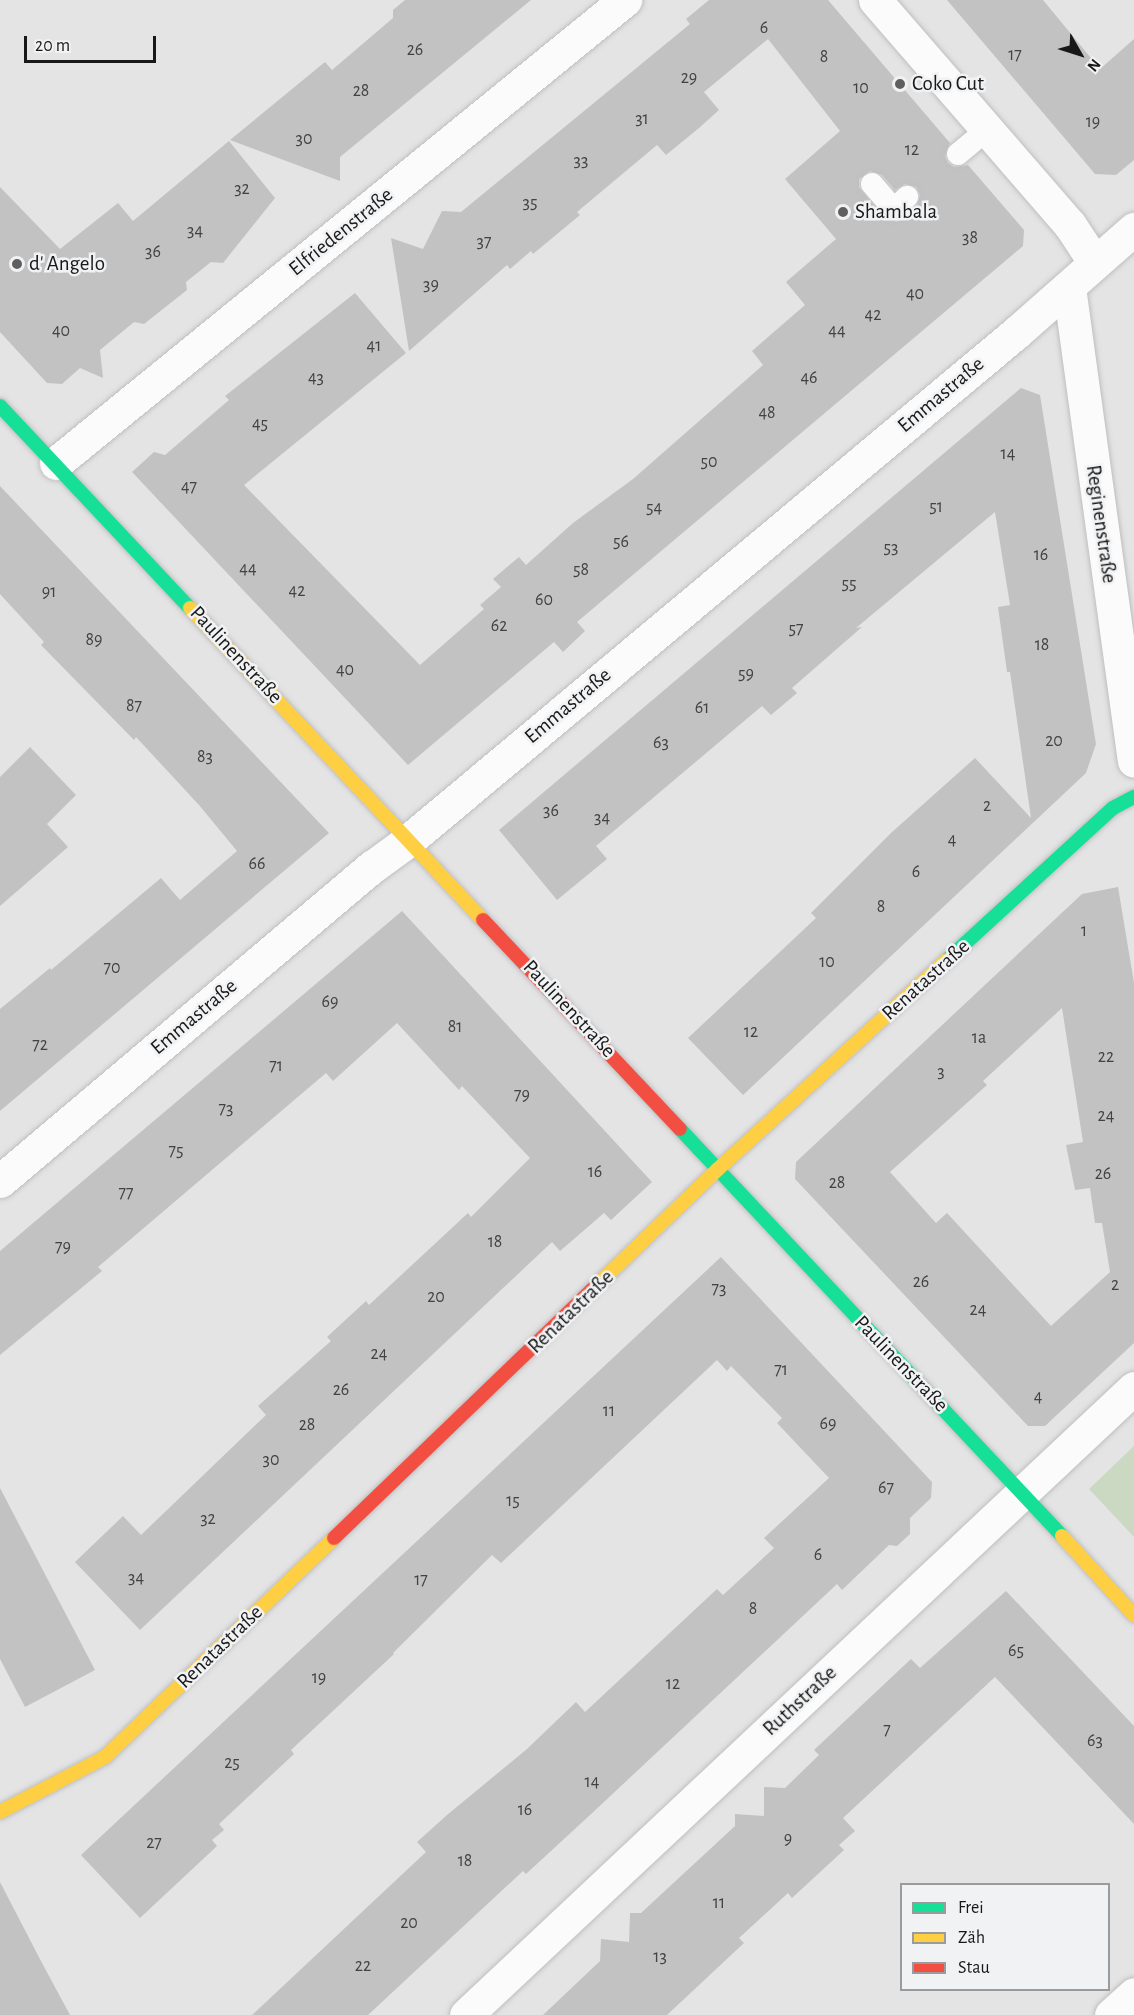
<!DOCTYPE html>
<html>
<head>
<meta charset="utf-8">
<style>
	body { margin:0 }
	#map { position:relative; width:1134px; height:2015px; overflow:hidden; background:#e4e4e5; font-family:"Alegreya Sans",sans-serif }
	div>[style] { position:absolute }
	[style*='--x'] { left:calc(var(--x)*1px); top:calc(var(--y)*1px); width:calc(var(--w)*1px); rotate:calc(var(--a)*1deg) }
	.green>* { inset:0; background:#cbd8c2 }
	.building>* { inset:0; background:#c2c2c3 }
	.roads { filter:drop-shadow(0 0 2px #bfbfc0) drop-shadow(0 0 2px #bfbfc0) }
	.lane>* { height:22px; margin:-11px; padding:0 11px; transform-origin:11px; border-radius:11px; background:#fbfbfb }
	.street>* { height:33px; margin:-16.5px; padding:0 16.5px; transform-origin:16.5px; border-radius:16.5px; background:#fbfbfb }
	.fast>* { height:14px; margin:-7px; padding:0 7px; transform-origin:7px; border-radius:7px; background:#16e098 }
	.slow>* { height:14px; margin:-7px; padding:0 7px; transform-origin:7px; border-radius:7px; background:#ffcf43 }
	.jam>* { height:14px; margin:-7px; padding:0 7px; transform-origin:7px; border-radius:7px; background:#f24e42 }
	.dots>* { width:16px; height:16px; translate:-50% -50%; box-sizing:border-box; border:3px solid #f1f2f3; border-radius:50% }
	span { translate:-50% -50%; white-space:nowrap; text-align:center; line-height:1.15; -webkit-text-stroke:5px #f1f2f3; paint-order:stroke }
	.number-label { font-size:18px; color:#424244 }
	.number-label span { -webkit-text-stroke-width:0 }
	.poi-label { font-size:21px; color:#181819 }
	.left { translate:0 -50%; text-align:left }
	.street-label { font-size:21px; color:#181819 }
	.legend { position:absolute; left:900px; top:1883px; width:210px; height:108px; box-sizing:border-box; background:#f1f2f3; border:2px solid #9a9b9c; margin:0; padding:8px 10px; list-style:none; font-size:18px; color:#181819 }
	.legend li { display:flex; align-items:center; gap:12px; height:30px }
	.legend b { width:30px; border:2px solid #9a9b9c }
	.north { position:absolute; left:1050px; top:24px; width:60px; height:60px; -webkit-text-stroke:4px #f1f2f3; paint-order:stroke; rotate:129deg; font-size:16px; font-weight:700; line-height:24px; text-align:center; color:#181819 }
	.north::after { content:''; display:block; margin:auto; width:21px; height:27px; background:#181819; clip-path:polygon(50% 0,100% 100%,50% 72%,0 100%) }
	.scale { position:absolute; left:24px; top:36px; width:132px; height:27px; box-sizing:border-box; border:3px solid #181819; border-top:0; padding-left:8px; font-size:18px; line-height:21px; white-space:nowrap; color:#181819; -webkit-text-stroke:4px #f1f2f3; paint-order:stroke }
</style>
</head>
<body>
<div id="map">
	<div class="green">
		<div style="clip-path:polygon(1134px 1446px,1134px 1537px,1089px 1489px)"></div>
	</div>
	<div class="building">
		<div style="clip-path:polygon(405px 0,531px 0,340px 157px,340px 181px,230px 140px,325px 62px,332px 70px,393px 18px,393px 10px)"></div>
		<div style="clip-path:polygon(evenodd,709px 0,828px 0,950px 143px,945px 156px,948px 163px,954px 167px,968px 165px,1024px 230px,1023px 246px,577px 622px,585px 631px,563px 652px,554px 642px,408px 765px,132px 472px,154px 452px,165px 455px,229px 400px,225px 396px,355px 293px,406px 353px,244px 485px,420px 665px,484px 609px,480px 605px,501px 587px,493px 579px,519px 557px,526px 565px,573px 523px,633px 479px,763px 365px,752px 351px,805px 305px,786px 282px,836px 239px,785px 179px,840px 131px,768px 39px,704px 92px,719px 110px,699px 128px,666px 155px,657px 145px,577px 212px,580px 215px,533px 254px,531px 251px,510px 269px,507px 265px,409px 351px,391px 238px,423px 249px,442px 211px,461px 212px,690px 24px,686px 19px,709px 0,870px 171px,882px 175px,895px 190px,905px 184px,916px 187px,920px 195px,917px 206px,897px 222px,884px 218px,859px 187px,859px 179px,870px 171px)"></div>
		<div style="clip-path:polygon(947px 0,1043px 0,1100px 69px,1134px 39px,1134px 160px,1116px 175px,1095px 174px)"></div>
		<div style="clip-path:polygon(229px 141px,275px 198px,223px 263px,211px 262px,186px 282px,187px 290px,144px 324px,134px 322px,100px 350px,103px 378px,80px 368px,62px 384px,47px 383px,0 332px,0 187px,60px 249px,118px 203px,133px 221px)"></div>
		<div style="clip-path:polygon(1021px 388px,1040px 395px,1096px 744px,1086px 773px,743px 1095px,688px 1038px,816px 918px,811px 913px,891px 833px,975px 758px,1031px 818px,1010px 672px,1007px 672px,998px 607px,1010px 605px,995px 512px,856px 628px,862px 627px,792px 688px,797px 693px,771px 715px,762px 706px,596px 846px,607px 859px,557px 900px,499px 830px)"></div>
		<div style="clip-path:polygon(0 486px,329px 833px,0 1111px,0 1009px,50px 968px,51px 970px,161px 878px,180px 900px,237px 851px,199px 805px,136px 737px,134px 740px,41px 645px,44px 642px,0 594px)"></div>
		<div style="clip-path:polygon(30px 747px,76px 795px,47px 824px,68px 847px,0 906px,0 777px)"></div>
		<div style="clip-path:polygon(evenodd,1118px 887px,1134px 983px,1134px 1343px,1045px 1426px,1028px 1426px,795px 1179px,796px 1162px,1082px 894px,1118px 887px,1062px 1008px,1083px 1142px,1066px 1145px,1075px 1190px,1090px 1188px,1095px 1223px,1102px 1223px,1110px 1272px,1051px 1326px,947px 1213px,936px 1223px,890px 1172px,987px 1085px,983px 1081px,1062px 1008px)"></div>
		<div style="clip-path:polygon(402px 911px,652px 1182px,611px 1220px,604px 1213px,560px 1251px,552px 1242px,140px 1630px,75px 1562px,123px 1516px,141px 1535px,266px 1415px,258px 1406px,331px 1341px,327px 1337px,366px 1301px,369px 1305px,468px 1213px,471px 1217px,530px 1158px,462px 1086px,459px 1090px,397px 1023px,333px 1081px,326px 1073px,98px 1267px,102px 1271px,0 1355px,0 1251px)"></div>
		<div style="clip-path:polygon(721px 1257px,932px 1482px,931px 1498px,910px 1518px,910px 1534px,897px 1546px,889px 1545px,842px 1590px,837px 1584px,590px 1815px,526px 1874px,523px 1871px,368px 2015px,252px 2015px,426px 1852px,417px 1842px,447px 1815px,527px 1749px,576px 1702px,585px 1712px,717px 1589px,723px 1595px,774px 1548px,764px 1538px,829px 1478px,777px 1423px,782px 1418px,731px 1366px,727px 1371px,717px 1360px,501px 1563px,492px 1555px,393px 1653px,394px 1654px,291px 1750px,294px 1754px,219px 1824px,224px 1830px,212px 1840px,217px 1846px,140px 1918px,81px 1855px)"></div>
		<div style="clip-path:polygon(0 1488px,95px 1670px,25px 1707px,0 1659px)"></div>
		<div style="clip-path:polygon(1006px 1591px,1134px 1726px,1134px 1824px,995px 1677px,843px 1818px,855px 1831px,839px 1845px,844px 1850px,792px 1898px,788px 1893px,739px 1938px,744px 1943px,667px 2015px,543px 2015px,600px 1961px,601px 1939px,629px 1942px,630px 1913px,641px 1913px,735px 1826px,735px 1814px,764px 1816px,764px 1787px,785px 1788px,819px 1755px,814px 1750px,911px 1659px,920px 1668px)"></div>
		<div style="clip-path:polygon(0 1882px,42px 1963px,70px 2015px,0 2015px)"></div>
	</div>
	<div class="roads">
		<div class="lane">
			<div style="--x:958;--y:154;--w:38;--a:-40"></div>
			<div style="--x:872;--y:184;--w:33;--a:49"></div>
			<div style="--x:894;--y:209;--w:18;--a:-43"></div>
		</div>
		<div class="street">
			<div style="--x:875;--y:0;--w:298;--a:49.1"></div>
			<div style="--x:1070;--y:225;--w:45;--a:56.7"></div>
			<div style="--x:1069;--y:287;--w:478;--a:82.2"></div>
			<div style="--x:56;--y:463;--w:734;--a:-39.14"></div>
			<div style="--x:0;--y:1181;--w:487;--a:-40.2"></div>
			<div style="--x:372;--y:867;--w:46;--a:-36.1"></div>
			<div style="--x:409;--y:840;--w:792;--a:-39.88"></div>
			<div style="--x:1017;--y:332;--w:156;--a:-41.4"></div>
			<div style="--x:466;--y:2015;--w:916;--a:-43.19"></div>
			<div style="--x:1111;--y:2015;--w:31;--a:-42"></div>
		</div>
		<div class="fast">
			<div style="--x:0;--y:406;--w:277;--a:46.8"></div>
			<div style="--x:947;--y:960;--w:225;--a:-42.5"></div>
			<div style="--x:1113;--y:808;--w:24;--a:-28"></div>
			<div style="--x:680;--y:1129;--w:558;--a:46.81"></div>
		</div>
		<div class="slow">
			<div style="--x:190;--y:608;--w:428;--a:46.8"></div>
			<div style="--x:595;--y:1287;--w:170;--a:-43.8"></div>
			<div style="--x:718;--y:1169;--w:310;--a:-42.4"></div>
			<div style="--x:1062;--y:1536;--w:107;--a:47.7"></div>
			<div style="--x:0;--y:1812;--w:119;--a:-27.6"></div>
			<div style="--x:105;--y:1757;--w:317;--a:-43.7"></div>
		</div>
		<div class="jam">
			<div style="--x:483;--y:920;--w:287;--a:46.7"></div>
			<div style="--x:334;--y:1538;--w:362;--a:-43.9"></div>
		</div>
	</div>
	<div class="dots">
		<div style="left:900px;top:84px;background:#5f5f60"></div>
		<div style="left:843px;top:212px;background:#5f5f60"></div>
		<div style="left:17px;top:264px;background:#5f5f60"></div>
	</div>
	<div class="number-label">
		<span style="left:764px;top:28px">6</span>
		<span style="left:415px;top:50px">26</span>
		<span style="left:1015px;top:55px">17</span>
		<span style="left:824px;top:57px">8</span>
		<span style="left:689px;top:78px">29</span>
		<span style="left:861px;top:88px">10</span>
		<span style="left:361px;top:91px">28</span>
		<span style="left:642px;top:119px">31</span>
		<span style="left:1093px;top:122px">19</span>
		<span style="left:304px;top:139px">30</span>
		<span style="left:912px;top:150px">12</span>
		<span style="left:581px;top:161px">33</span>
		<span style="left:242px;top:189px">32</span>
		<span style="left:530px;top:203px">35</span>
		<span style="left:195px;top:231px">34</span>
		<span style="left:970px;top:238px">38</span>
		<span style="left:484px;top:242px">37</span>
		<span style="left:153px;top:252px">36</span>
		<span style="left:431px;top:285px">39</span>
		<span style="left:915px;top:294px">40</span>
		<span style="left:873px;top:315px">42</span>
		<span style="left:61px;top:331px">40</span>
		<span style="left:837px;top:331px">44</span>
		<span style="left:374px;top:346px">41</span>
		<span style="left:316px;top:378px">43</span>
		<span style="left:809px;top:378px">46</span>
		<span style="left:767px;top:413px">48</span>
		<span style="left:260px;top:424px">45</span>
		<span style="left:1008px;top:454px">14</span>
		<span style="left:709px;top:462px">50</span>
		<span style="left:189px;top:487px">47</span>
		<span style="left:936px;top:507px">51</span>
		<span style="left:654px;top:508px">54</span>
		<span style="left:621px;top:542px">56</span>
		<span style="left:891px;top:548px">53</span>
		<span style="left:1041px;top:555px">16</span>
		<span style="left:248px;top:569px">44</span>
		<span style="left:581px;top:570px">58</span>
		<span style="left:849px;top:584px">55</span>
		<span style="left:297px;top:591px">42</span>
		<span style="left:49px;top:592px">91</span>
		<span style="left:544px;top:600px">60</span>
		<span style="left:499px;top:626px">62</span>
		<span style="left:796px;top:629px">57</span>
		<span style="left:94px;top:640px">89</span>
		<span style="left:1042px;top:645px">18</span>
		<span style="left:345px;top:670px">40</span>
		<span style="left:746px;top:674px">59</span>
		<span style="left:134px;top:706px">87</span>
		<span style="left:702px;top:708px">61</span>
		<span style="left:1054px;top:741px">20</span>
		<span style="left:661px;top:743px">63</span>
		<span style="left:205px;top:757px">83</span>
		<span style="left:987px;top:806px">2</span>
		<span style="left:551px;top:811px">36</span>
		<span style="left:602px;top:818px">34</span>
		<span style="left:952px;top:840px">4</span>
		<span style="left:257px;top:864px">66</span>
		<span style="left:916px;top:872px">6</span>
		<span style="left:881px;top:907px">8</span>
		<span style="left:1084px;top:931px">1</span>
		<span style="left:827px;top:962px">10</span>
		<span style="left:112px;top:968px">70</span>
		<span style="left:330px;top:1002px">69</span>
		<span style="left:455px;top:1027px">81</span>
		<span style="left:751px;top:1032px">12</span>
		<span style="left:979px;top:1038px">1a</span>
		<span style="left:40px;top:1045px">72</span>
		<span style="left:1106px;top:1057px">22</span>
		<span style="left:276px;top:1066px">71</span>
		<span style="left:941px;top:1072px">3</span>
		<span style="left:522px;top:1095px">79</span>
		<span style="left:226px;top:1109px">73</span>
		<span style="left:1106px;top:1116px">24</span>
		<span style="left:176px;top:1151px">75</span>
		<span style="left:595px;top:1172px">16</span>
		<span style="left:1103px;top:1174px">26</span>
		<span style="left:837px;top:1183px">28</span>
		<span style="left:126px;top:1193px">77</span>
		<span style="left:495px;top:1242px">18</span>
		<span style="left:63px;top:1247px">79</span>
		<span style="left:921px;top:1282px">26</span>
		<span style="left:1115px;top:1285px">2</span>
		<span style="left:719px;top:1289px">73</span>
		<span style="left:436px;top:1297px">20</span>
		<span style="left:978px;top:1310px">24</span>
		<span style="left:379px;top:1354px">24</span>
		<span style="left:781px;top:1370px">71</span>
		<span style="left:341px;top:1390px">26</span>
		<span style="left:1038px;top:1397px">4</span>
		<span style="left:609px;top:1411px">11</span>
		<span style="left:828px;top:1424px">69</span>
		<span style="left:307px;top:1425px">28</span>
		<span style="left:271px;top:1460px">30</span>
		<span style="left:886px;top:1488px">67</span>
		<span style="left:513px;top:1501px">15</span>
		<span style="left:208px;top:1519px">32</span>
		<span style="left:818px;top:1555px">6</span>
		<span style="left:136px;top:1578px">34</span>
		<span style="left:421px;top:1580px">17</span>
		<span style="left:753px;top:1609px">8</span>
		<span style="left:1016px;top:1651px">65</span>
		<span style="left:319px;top:1678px">19</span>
		<span style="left:673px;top:1684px">12</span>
		<span style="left:887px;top:1730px">7</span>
		<span style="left:1095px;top:1741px">63</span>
		<span style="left:232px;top:1763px">25</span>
		<span style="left:592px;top:1782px">14</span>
		<span style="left:525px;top:1810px">16</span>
		<span style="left:788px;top:1839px">9</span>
		<span style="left:154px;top:1843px">27</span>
		<span style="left:465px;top:1861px">18</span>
		<span style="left:719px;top:1903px">11</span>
		<span style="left:409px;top:1923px">20</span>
		<span style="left:660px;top:1957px">13</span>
		<span style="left:363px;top:1966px">22</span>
	</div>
	<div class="poi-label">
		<span class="left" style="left:912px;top:84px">Coko Cut</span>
		<span class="left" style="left:855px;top:212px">Shambala</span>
		<span class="left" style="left:29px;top:264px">d' Angelo</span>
	</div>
	<div class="street-label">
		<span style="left:341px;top:232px;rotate:-39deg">Elfriedenstraße</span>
		<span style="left:941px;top:395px;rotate:-40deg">Emmastraße</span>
		<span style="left:1101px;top:524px;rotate:82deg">Reginenstraße</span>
		<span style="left:236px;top:655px;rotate:47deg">Paulinenstraße</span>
		<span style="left:568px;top:706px;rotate:-40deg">Emmastraße</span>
		<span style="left:926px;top:980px;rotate:-42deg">Renatastraße</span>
		<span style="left:569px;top:1009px;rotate:47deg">Paulinenstraße</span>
		<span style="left:194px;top:1017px;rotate:-40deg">Emmastraße</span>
		<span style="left:571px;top:1312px;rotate:-44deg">Renatastraße</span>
		<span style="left:901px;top:1364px;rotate:46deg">Paulinenstraße</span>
		<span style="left:220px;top:1647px;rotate:-44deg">Renatastraße</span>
		<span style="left:800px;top:1701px;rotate:-43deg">Ruthstraße</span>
	</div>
	<ul class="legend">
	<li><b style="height:8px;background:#16e098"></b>Frei</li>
	<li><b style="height:8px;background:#ffcf43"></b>Zäh</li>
	<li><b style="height:8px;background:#f24e42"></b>Stau</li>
	</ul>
	<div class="north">N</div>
	<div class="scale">20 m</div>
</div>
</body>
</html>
